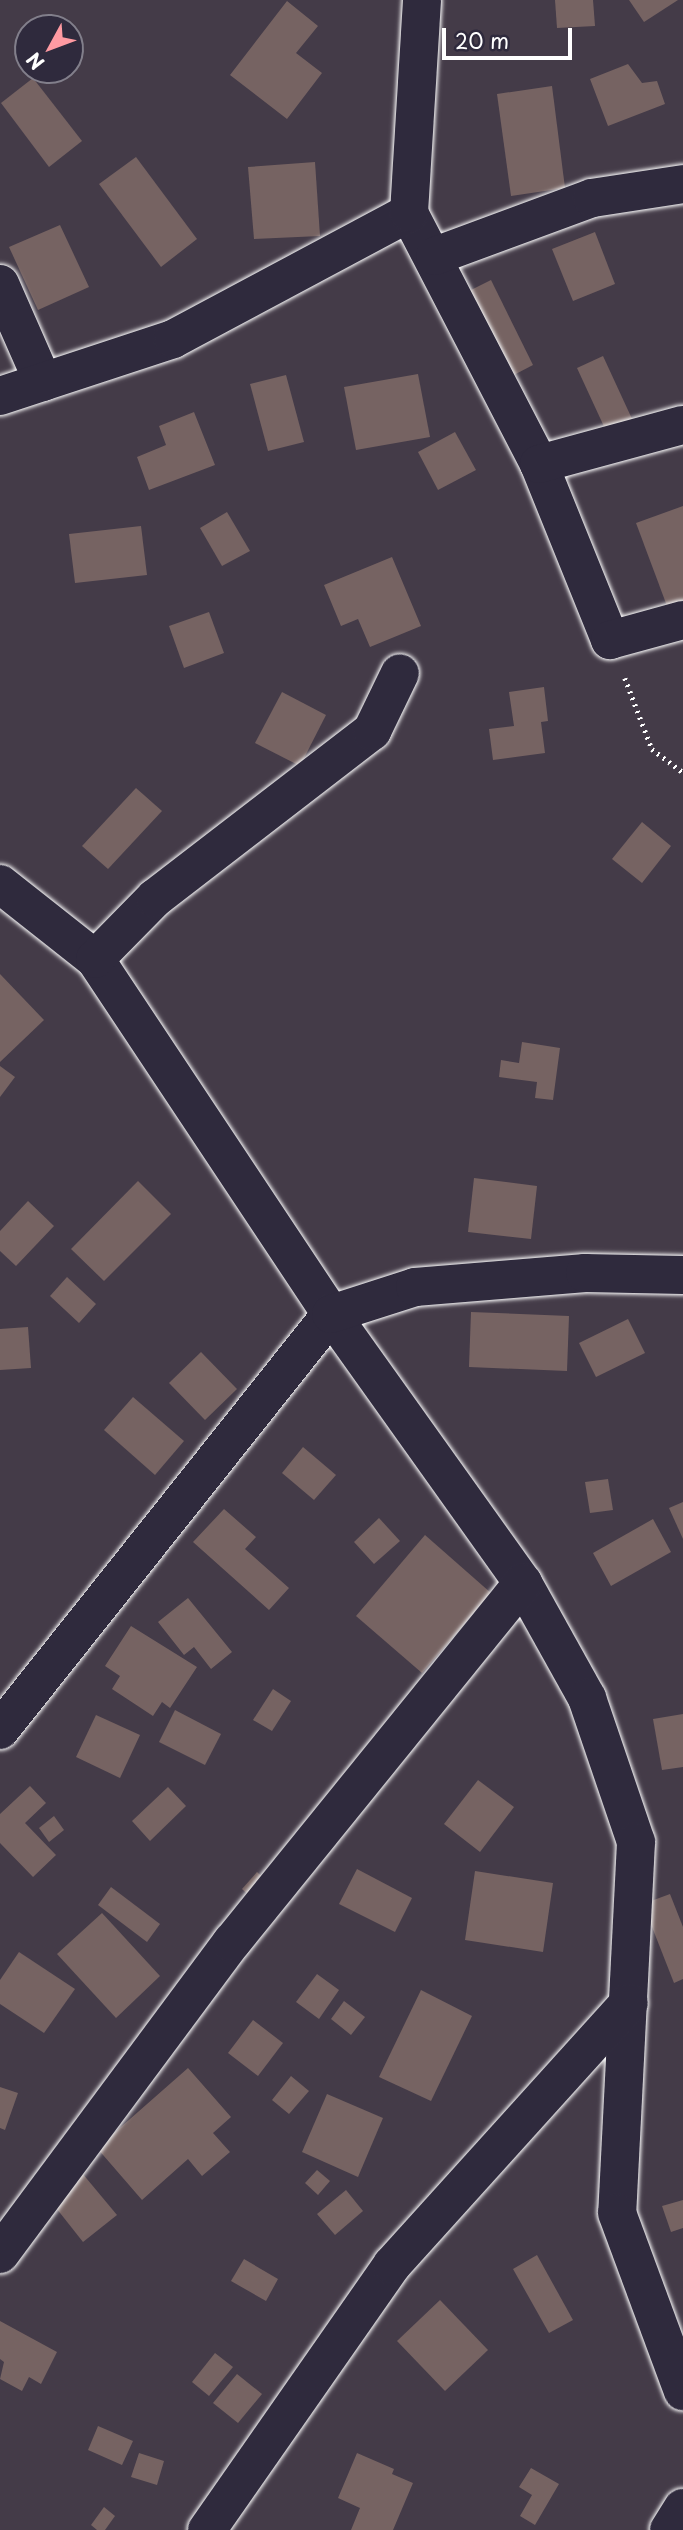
<!DOCTYPE html>
<html>
<head>
<meta charset="utf-8">
<style>
	body { margin:0 }
	#map { position:relative; width:683px; height:2530px; overflow:hidden; background:#443b48; font-family:"Playpen Sans",sans-serif }
	div>[style] { position:absolute }
	[style*='--x'] { left:calc(var(--x)*1px); top:calc(var(--y)*1px); width:calc(var(--w)*1px); rotate:calc(var(--a)*1deg) }
	.building>* { inset:0; background:#766362 }
	.path>* { height:4.5px; margin-top:-2.25px; transform-origin:0; background:repeating-linear-gradient(90deg,#fff 0 2px,transparent 0 7px) }
	.roads { filter:drop-shadow(0 0 2px #fff) drop-shadow(0 0 2px #fff) }
	.street>* { height:38px; margin:-19px; padding:0 19px; transform-origin:19px; border-radius:19px; background:#2f2a3d }
	span { translate:-50% -50%; white-space:nowrap; text-align:center; line-height:1.15; -webkit-text-stroke:5px #2f2a3d; paint-order:stroke }
	.north { position:absolute; left:14px; top:14px; width:70px; height:70px; box-sizing:border-box; background:#2f2a3d; border:2px solid #827f8b; border-radius:50%; rotate:229deg; font-size:19px; font-weight:700; line-height:28px; text-align:center; color:#fff }
	.north::after { content:''; display:block; margin:auto; width:24px; height:32px; background:#ff9aa2; clip-path:polygon(50% 0,100% 100%,50% 72%,0 100%) }
	.scale { position:absolute; left:442px; top:28px; width:130px; height:32px; box-sizing:border-box; border:4px solid #fff; border-top:0; padding-left:9px; font-size:21px; line-height:24px; white-space:nowrap; color:#fff; -webkit-text-stroke:5px #2f2a3d; paint-order:stroke }
</style>
</head>
<body>
<div id="map">
	<div class="building">
		<div style="clip-path:polygon(555px 0,593px 0,595px 26px,557px 28px)"></div>
		<div style="clip-path:polygon(629px 0,678px 0,644px 22px)"></div>
		<div style="clip-path:polygon(287px 1px,318px 26px,296px 53px,322px 73px,287px 119px,230px 75px)"></div>
		<div style="clip-path:polygon(628px 64px,642px 83px,657px 81px,665px 104px,608px 126px,590px 79px)"></div>
		<div style="clip-path:polygon(33px 78px,82px 141px,49px 167px,1px 103px)"></div>
		<div style="clip-path:polygon(552px 86px,565px 188px,511px 196px,497px 94px)"></div>
		<div style="clip-path:polygon(136px 157px,197px 239px,161px 267px,99px 184px)"></div>
		<div style="clip-path:polygon(315px 162px,320px 236px,254px 239px,248px 167px)"></div>
		<div style="clip-path:polygon(60px 225px,89px 287px,38px 310px,9px 247px)"></div>
		<div style="clip-path:polygon(595px 232px,615px 284px,573px 301px,552px 249px)"></div>
		<div style="clip-path:polygon(491px 280px,533px 365px,504px 380px,461px 295px)"></div>
		<div style="clip-path:polygon(603px 356px,633px 421px,607px 433px,577px 368px)"></div>
		<div style="clip-path:polygon(418px 374px,430px 437px,356px 450px,344px 387px)"></div>
		<div style="clip-path:polygon(286px 375px,304px 442px,268px 451px,250px 384px)"></div>
		<div style="clip-path:polygon(194px 412px,215px 465px,149px 490px,137px 457px,166px 445px,159px 426px)"></div>
		<div style="clip-path:polygon(455px 432px,476px 470px,438px 490px,418px 452px)"></div>
		<div style="clip-path:polygon(683px 506px,683px 600px,667px 606px,636px 523px)"></div>
		<div style="clip-path:polygon(227px 512px,250px 551px,222px 566px,200px 528px)"></div>
		<div style="clip-path:polygon(141px 526px,147px 575px,75px 583px,69px 534px)"></div>
		<div style="clip-path:polygon(392px 557px,421px 626px,370px 647px,358px 619px,341px 626px,324px 585px)"></div>
		<div style="clip-path:polygon(209px 612px,224px 653px,184px 668px,169px 626px)"></div>
		<div style="clip-path:polygon(544px 687px,548px 721px,541px 722px,545px 753px,493px 760px,489px 729px,514px 726px,509px 692px)"></div>
		<div style="clip-path:polygon(282px 692px,326px 715px,300px 766px,255px 743px)"></div>
		<div style="clip-path:polygon(136px 788px,162px 811px,108px 869px,82px 846px)"></div>
		<div style="clip-path:polygon(642px 822px,671px 846px,642px 883px,612px 859px)"></div>
		<div style="clip-path:polygon(0 974px,44px 1020px,0 1062px)"></div>
		<div style="clip-path:polygon(522px 1042px,560px 1048px,553px 1100px,535px 1098px,537px 1082px,499px 1077px,501px 1060px,519px 1063px)"></div>
		<div style="clip-path:polygon(0 1066px,15px 1077px,0 1097px)"></div>
		<div style="clip-path:polygon(474px 1178px,537px 1186px,531px 1239px,468px 1232px)"></div>
		<div style="clip-path:polygon(138px 1181px,171px 1214px,104px 1281px,71px 1249px)"></div>
		<div style="clip-path:polygon(28px 1201px,54px 1226px,16px 1266px,0 1251px,0 1231px)"></div>
		<div style="clip-path:polygon(67px 1277px,96px 1304px,79px 1323px,50px 1296px)"></div>
		<div style="clip-path:polygon(471px 1312px,569px 1316px,567px 1371px,469px 1367px)"></div>
		<div style="clip-path:polygon(628px 1319px,645px 1353px,596px 1377px,579px 1343px)"></div>
		<div style="clip-path:polygon(28px 1327px,31px 1368px,0 1370px,0 1329px)"></div>
		<div style="clip-path:polygon(201px 1352px,237px 1389px,205px 1420px,169px 1383px)"></div>
		<div style="clip-path:polygon(133px 1397px,184px 1441px,155px 1475px,104px 1430px)"></div>
		<div style="clip-path:polygon(303px 1447px,336px 1475px,314px 1500px,282px 1473px)"></div>
		<div style="clip-path:polygon(608px 1479px,613px 1510px,590px 1513px,585px 1482px)"></div>
		<div style="clip-path:polygon(683px 1502px,683px 1539px,669px 1508px)"></div>
		<div style="clip-path:polygon(224px 1509px,256px 1537px,245px 1549px,289px 1588px,269px 1610px,193px 1542px)"></div>
		<div style="clip-path:polygon(379px 1518px,400px 1541px,374px 1564px,354px 1542px)"></div>
		<div style="clip-path:polygon(653px 1519px,671px 1552px,611px 1586px,593px 1553px)"></div>
		<div style="clip-path:polygon(425px 1535px,491px 1593px,422px 1673px,356px 1616px)"></div>
		<div style="clip-path:polygon(188px 1598px,232px 1652px,211px 1669px,194px 1647px,184px 1655px,158px 1622px)"></div>
		<div style="clip-path:polygon(131px 1626px,197px 1667px,170px 1708px,162px 1702px,153px 1716px,112px 1689px,120px 1676px,105px 1666px)"></div>
		<div style="clip-path:polygon(273px 1689px,291px 1701px,272px 1731px,253px 1720px)"></div>
		<div style="clip-path:polygon(175px 1710px,221px 1734px,205px 1765px,159px 1742px)"></div>
		<div style="clip-path:polygon(683px 1714px,683px 1767px,662px 1770px,653px 1719px)"></div>
		<div style="clip-path:polygon(96px 1715px,140px 1735px,120px 1778px,76px 1757px)"></div>
		<div style="clip-path:polygon(478px 1780px,514px 1807px,480px 1852px,444px 1824px)"></div>
		<div style="clip-path:polygon(30px 1786px,46px 1803px,25px 1823px,56px 1855px,33px 1877px,0 1843px,0 1814px)"></div>
		<div style="clip-path:polygon(168px 1787px,186px 1806px,150px 1841px,132px 1821px)"></div>
		<div style="clip-path:polygon(54px 1816px,64px 1830px,49px 1842px,39px 1828px)"></div>
		<div style="clip-path:polygon(357px 1869px,412px 1898px,395px 1932px,339px 1904px)"></div>
		<div style="clip-path:polygon(475px 1871px,553px 1883px,543px 1952px,465px 1940px)"></div>
		<div style="clip-path:polygon(257px 1872px,270px 1884px,255px 1901px,242px 1889px)"></div>
		<div style="clip-path:polygon(111px 1887px,160px 1924px,147px 1942px,98px 1905px)"></div>
		<div style="clip-path:polygon(670px 1894px,683px 1927px,683px 1979px,674px 1983px,643px 1904px)"></div>
		<div style="clip-path:polygon(102px 1913px,160px 1976px,116px 2018px,57px 1954px)"></div>
		<div style="clip-path:polygon(19px 1952px,75px 1989px,44px 2033px,0 2004px,0 1980px)"></div>
		<div style="clip-path:polygon(317px 1974px,339px 1990px,319px 2019px,296px 2002px)"></div>
		<div style="clip-path:polygon(421px 1990px,472px 2016px,431px 2101px,379px 2077px)"></div>
		<div style="clip-path:polygon(344px 2001px,365px 2017px,351px 2035px,331px 2019px)"></div>
		<div style="clip-path:polygon(253px 2020px,283px 2043px,258px 2076px,228px 2053px)"></div>
		<div style="clip-path:polygon(188px 2068px,231px 2117px,213px 2133px,230px 2152px,202px 2176px,188px 2159px,142px 2200px,97px 2148px)"></div>
		<div style="clip-path:polygon(291px 2076px,309px 2091px,289px 2114px,272px 2100px)"></div>
		<div style="clip-path:polygon(0 2087px,18px 2093px,5px 2130px,0 2128px)"></div>
		<div style="clip-path:polygon(327px 2094px,383px 2118px,358px 2177px,302px 2152px)"></div>
		<div style="clip-path:polygon(317px 2170px,330px 2181px,318px 2195px,305px 2183px)"></div>
		<div style="clip-path:polygon(82px 2173px,117px 2215px,83px 2242px,49px 2199px)"></div>
		<div style="clip-path:polygon(346px 2190px,363px 2211px,335px 2235px,317px 2214px)"></div>
		<div style="clip-path:polygon(683px 2200px,683px 2228px,671px 2232px,662px 2206px)"></div>
		<div style="clip-path:polygon(537px 2255px,573px 2320px,549px 2333px,513px 2269px)"></div>
		<div style="clip-path:polygon(244px 2259px,278px 2279px,266px 2301px,231px 2281px)"></div>
		<div style="clip-path:polygon(440px 2300px,488px 2350px,445px 2391px,397px 2341px)"></div>
		<div style="clip-path:polygon(0 2321px,57px 2352px,41px 2384px,29px 2377px,22px 2391px,0 2379px,4px 2362px,0 2359px)"></div>
		<div style="clip-path:polygon(215px 2353px,233px 2367px,209px 2396px,192px 2382px)"></div>
		<div style="clip-path:polygon(237px 2374px,262px 2394px,238px 2423px,213px 2403px)"></div>
		<div style="clip-path:polygon(98px 2426px,133px 2441px,122px 2465px,88px 2450px)"></div>
		<div style="clip-path:polygon(139px 2453px,164px 2461px,157px 2485px,131px 2477px)"></div>
		<div style="clip-path:polygon(357px 2453px,394px 2469px,392px 2474px,413px 2483px,393px 2530px,351px 2530px,360px 2508px,338px 2498px)"></div>
		<div style="clip-path:polygon(531px 2468px,559px 2484px,535px 2525px,520px 2516px,532px 2495px,519px 2487px)"></div>
		<div style="clip-path:polygon(104px 2507px,115px 2516px,105px 2530px,97px 2530px,91px 2525px)"></div>
	</div>
	<div class="path">
		<div style="--x:625;--y:678;--w:76;--a:69.2"></div>
		<div style="--x:652;--y:749;--w:39;--a:37"></div>
	</div>
	<div class="roads">
		<div class="street">
			<div style="--x:409;--y:213;--w:283;--a:62.6"></div>
			<div style="--x:539;--y:464;--w:190;--a:68"></div>
			<div style="--x:610;--y:640;--w:76;--a:-15.3"></div>
			<div style="--x:435;--y:256;--w:167;--a:-20.3"></div>
			<div style="--x:592;--y:198;--w:92;--a:-8.7"></div>
			<div style="--x:0;--y:284;--w:107;--a:66.3"></div>
			<div style="--x:0;--y:396;--w:182;--a:-18.2"></div>
			<div style="--x:173;--y:339;--w:268;--a:-28.1"></div>
			<div style="--x:409;--y:213;--w:213;--a:-86.5"></div>
			<div style="--x:539;--y:464;--w:149;--a:-15.2"></div>
			<div style="--x:0;--y:884;--w:121;--a:38.3"></div>
			<div style="--x:95;--y:959;--w:426;--a:56.4"></div>
			<div style="--x:331;--y:1314;--w:330;--a:54.5"></div>
			<div style="--x:523;--y:1583;--w:132;--a:60.9"></div>
			<div style="--x:587;--y:1698;--w:152;--a:71.2"></div>
			<div style="--x:636;--y:1842;--w:371;--a:92.9"></div>
			<div style="--x:617;--y:2213;--w:190;--a:69.7"></div>
			<div style="--x:95;--y:959;--w:86;--a:-45.5"></div>
			<div style="--x:155;--y:898;--w:274;--a:-37.6"></div>
			<div style="--x:372;--y:731;--w:64;--a:-64.2"></div>
			<div style="--x:0;--y:1730;--w:532;--a:-51.49"></div>
			<div style="--x:331;--y:1314;--w:88;--a:-17.8"></div>
			<div style="--x:415;--y:1287;--w:171;--a:-4.7"></div>
			<div style="--x:585;--y:1273;--w:98;--a:1.2"></div>
			<div style="--x:0;--y:2254;--w:389;--a:-53.4"></div>
			<div style="--x:232;--y:1942;--w:462;--a:-51"></div>
			<div style="--x:207;--y:2530;--w:323;--a:-55.1"></div>
			<div style="--x:392;--y:2265;--w:353;--a:-47.9"></div>
			<div style="--x:669;--y:2530;--w:26;--a:-58"></div>
		</div>
	</div>
	<div class="north">N</div>
	<div class="scale">20 m</div>
</div>
</body>
</html>
